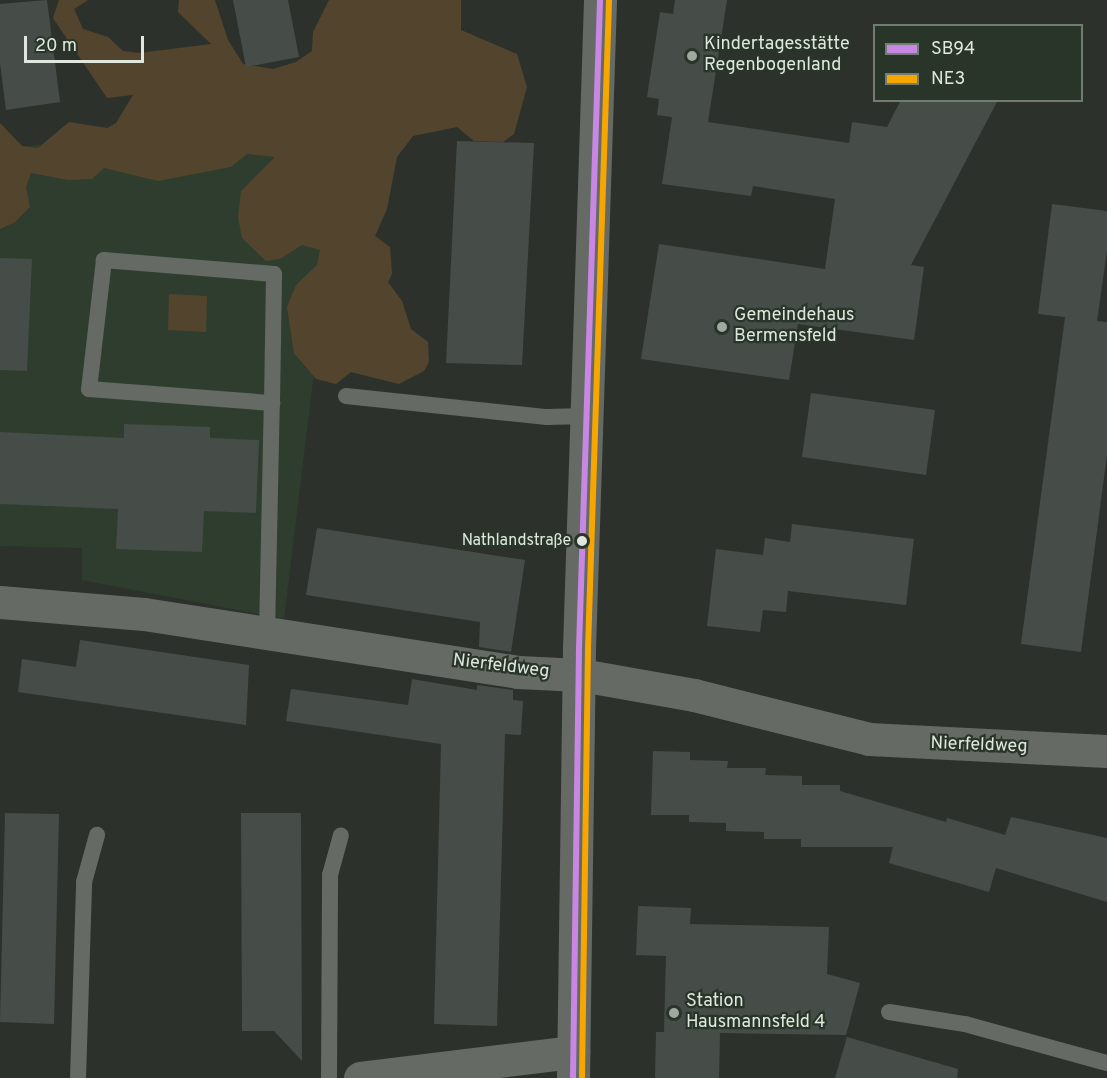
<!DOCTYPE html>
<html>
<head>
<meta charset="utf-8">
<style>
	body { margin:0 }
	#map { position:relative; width:1107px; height:1078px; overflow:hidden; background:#2c322b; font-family:Overpass,sans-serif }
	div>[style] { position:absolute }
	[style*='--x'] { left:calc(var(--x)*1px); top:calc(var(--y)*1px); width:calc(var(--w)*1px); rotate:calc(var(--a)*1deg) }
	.built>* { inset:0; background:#2e3d2e }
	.green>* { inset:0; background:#53452d }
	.building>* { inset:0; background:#464c48 }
	.lane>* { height:16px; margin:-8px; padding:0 8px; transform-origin:8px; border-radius:8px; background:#656a65 }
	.street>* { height:33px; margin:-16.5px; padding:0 16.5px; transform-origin:16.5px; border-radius:16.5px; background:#656a65 }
	.bus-1>* { height:6px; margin:-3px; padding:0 3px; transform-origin:3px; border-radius:3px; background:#c787e3 }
	.bus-2>* { height:6px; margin:-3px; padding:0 3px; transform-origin:3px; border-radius:3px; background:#f7a600 }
	.dots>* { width:16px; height:16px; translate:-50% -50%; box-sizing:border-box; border:3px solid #293528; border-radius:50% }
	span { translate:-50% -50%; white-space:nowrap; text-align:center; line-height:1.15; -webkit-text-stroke:4.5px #293528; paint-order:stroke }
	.bus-label { font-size:16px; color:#dfe7df }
	.right { translate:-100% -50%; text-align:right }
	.poi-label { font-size:18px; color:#dfe7df }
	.left { translate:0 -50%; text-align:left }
	.street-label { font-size:18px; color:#dfe7df }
	.legend { position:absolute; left:873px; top:24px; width:210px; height:78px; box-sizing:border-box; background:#293528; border:2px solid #727c71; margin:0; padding:8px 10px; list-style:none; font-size:18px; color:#dfe7df }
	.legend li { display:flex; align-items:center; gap:12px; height:30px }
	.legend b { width:30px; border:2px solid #727c71 }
	.scale { position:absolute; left:24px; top:36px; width:120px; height:27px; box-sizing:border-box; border:3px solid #dfe7df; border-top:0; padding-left:8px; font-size:18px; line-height:21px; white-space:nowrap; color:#dfe7df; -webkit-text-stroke:4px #293528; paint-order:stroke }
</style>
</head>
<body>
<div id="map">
	<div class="built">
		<div style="clip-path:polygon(347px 102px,284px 619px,82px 580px,82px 548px,0 546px,0 150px)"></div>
	</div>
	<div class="green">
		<div style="clip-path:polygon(59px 0,88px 0,74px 9px,83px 29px,108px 37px,123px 51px,139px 53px,211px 44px,178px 12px,179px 0,215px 0,228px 40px,243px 64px,273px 69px,296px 62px,312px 51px,313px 32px,329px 0,461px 0,461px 30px,517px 54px,527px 87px,514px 134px,503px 142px,474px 141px,457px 127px,413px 136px,397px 157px,387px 209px,375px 236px,390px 247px,392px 274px,388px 282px,402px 301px,411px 329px,428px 342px,429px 362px,424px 371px,399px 384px,351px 372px,336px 384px,316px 379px,294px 353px,287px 307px,296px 285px,317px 265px,320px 250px,302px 245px,280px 259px,266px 261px,242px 238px,238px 217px,241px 191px,275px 157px,247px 154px,231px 167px,158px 181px,104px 168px,92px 179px,68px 180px,31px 173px,26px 187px,30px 207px,15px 222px,0 229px,0 123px,22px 146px,38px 148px,69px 122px,107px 128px,116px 123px,133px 95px,107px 98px,53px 18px)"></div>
		<div style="clip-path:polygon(169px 294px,207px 296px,206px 332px,168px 330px)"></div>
	</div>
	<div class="building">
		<div style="clip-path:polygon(47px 0,60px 102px,6px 110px,0 63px,0 4px)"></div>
		<div style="clip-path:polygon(233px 0,288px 0,299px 57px,246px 67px)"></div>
		<div style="clip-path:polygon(675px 0,727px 0,708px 122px,849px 143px,852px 122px,887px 127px,901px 100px,998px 100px,911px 265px,924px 267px,914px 340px,798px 324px,789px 380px,641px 359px,659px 244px,825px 269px,835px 199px,753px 186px,751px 196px,662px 184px,672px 117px,657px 115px,659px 99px,647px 97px,660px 12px,673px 14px)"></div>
		<div style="clip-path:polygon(457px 141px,534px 143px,522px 365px,446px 363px)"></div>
		<div style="clip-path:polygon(1052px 204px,1107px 211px,1107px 251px,1097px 321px,1107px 322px,1107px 455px,1081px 652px,1021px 644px,1065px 317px,1038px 314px)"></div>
		<div style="clip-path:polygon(0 258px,32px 259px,27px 371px,0 370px)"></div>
		<div style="clip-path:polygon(811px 393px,935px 410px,926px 475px,802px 457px)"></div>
		<div style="clip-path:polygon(124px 424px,210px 427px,210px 438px,259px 440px,256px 513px,204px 511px,202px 552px,116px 549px,118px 509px,0 504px,0 432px,124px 438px)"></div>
		<div style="clip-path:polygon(792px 524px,914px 539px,906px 605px,788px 591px,786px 612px,763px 610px,760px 632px,707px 626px,716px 549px,763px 555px,765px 538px,790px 542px)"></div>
		<div style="clip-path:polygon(317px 528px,525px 560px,511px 652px,479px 647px,480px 622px,306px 595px)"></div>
		<div style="clip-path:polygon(80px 640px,249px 665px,246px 725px,18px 692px,22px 659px,76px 667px)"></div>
		<div style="clip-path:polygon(412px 679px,477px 690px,477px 685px,513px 690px,513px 700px,523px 701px,521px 735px,505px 734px,497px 1026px,434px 1024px,441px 744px,286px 721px,291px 689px,408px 705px)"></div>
		<div style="clip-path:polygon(653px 751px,690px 752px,690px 760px,728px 761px,727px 768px,766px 768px,765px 775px,802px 776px,802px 785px,840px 785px,840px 791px,946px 822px,947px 818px,1005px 835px,1011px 817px,1107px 838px,1107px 902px,996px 868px,989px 892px,889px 863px,893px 847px,801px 847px,801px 839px,764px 839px,764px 832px,726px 831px,726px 823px,689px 822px,689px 815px,651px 815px)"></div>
		<div style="clip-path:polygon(5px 813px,59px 814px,54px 1024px,0 1022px)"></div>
		<div style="clip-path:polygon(241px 813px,301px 813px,302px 1061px,274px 1031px,242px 1031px)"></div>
		<div style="clip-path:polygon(638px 906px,691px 908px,690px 924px,829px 927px,827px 974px,860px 983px,846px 1035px,720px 1033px,719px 1078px,655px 1078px,656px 1032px,664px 1032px,666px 956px,636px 955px)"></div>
		<div style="clip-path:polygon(847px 1037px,958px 1069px,957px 1078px,835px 1078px)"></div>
	</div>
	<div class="lane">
		<div style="--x:346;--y:396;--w:202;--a:6"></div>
		<div style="--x:547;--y:417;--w:40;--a:-1.4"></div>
		<div style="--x:267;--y:633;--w:230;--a:-88.8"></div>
		<div style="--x:272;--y:403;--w:129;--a:-89.1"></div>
		<div style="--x:274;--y:274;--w:171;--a:-175.3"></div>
		<div style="--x:104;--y:260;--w:130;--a:96.6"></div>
		<div style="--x:89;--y:389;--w:184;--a:4.4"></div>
		<div style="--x:889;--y:1012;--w:77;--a:9"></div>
		<div style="--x:965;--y:1024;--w:147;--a:15.4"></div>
		<div style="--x:78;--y:1078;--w:196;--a:-88.2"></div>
		<div style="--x:84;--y:882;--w:49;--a:-74.5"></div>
		<div style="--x:329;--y:1078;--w:203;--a:-89.7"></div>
		<div style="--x:330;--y:875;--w:41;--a:-74.6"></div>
	</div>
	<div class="street">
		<div style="--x:0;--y:602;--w:144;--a:4.8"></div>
		<div style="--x:144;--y:614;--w:378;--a:8.8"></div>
		<div style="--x:518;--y:672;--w:63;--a:2.7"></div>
		<div style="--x:581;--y:675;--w:115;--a:10"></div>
		<div style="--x:694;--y:695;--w:180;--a:14.1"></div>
		<div style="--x:869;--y:739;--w:238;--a:2.9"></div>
		<div style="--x:360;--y:1078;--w:215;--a:-7"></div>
		<div style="--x:573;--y:1078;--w:430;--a:-89.2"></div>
		<div style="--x:579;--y:648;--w:648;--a:-88.14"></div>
	</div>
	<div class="bus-1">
		<div style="--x:573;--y:1078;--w:430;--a:-89.2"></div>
		<div style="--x:579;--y:648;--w:648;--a:-88.14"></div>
	</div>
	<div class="bus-2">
		<div style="--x:582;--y:1078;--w:430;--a:-89.2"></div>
		<div style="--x:588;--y:648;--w:648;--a:-88.14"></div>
	</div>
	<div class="dots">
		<div style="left:692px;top:56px;background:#a0a8a0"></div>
		<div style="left:722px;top:327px;background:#a0a8a0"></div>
		<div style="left:582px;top:541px;background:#dfe7df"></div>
		<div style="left:674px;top:1013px;background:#a0a8a0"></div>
	</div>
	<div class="bus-label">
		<span class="right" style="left:571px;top:541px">Nathlandstraße</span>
	</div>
	<div class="poi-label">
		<span class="left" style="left:704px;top:56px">Kindertagesstätte<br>Regenbogenland</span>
		<span class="left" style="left:734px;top:327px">Gemeindehaus<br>Bermensfeld</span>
		<span class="left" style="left:686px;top:1013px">Station<br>Hausmannsfeld 4</span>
	</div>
	<div class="street-label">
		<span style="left:501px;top:667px;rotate:7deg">Nierfeldweg</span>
		<span style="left:979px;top:746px;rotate:2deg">Nierfeldweg</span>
	</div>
	<ul class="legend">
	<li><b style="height:8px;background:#c787e3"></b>SB94</li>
	<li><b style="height:8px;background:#f7a600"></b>NE3</li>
	</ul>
	<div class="scale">20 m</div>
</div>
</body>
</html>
